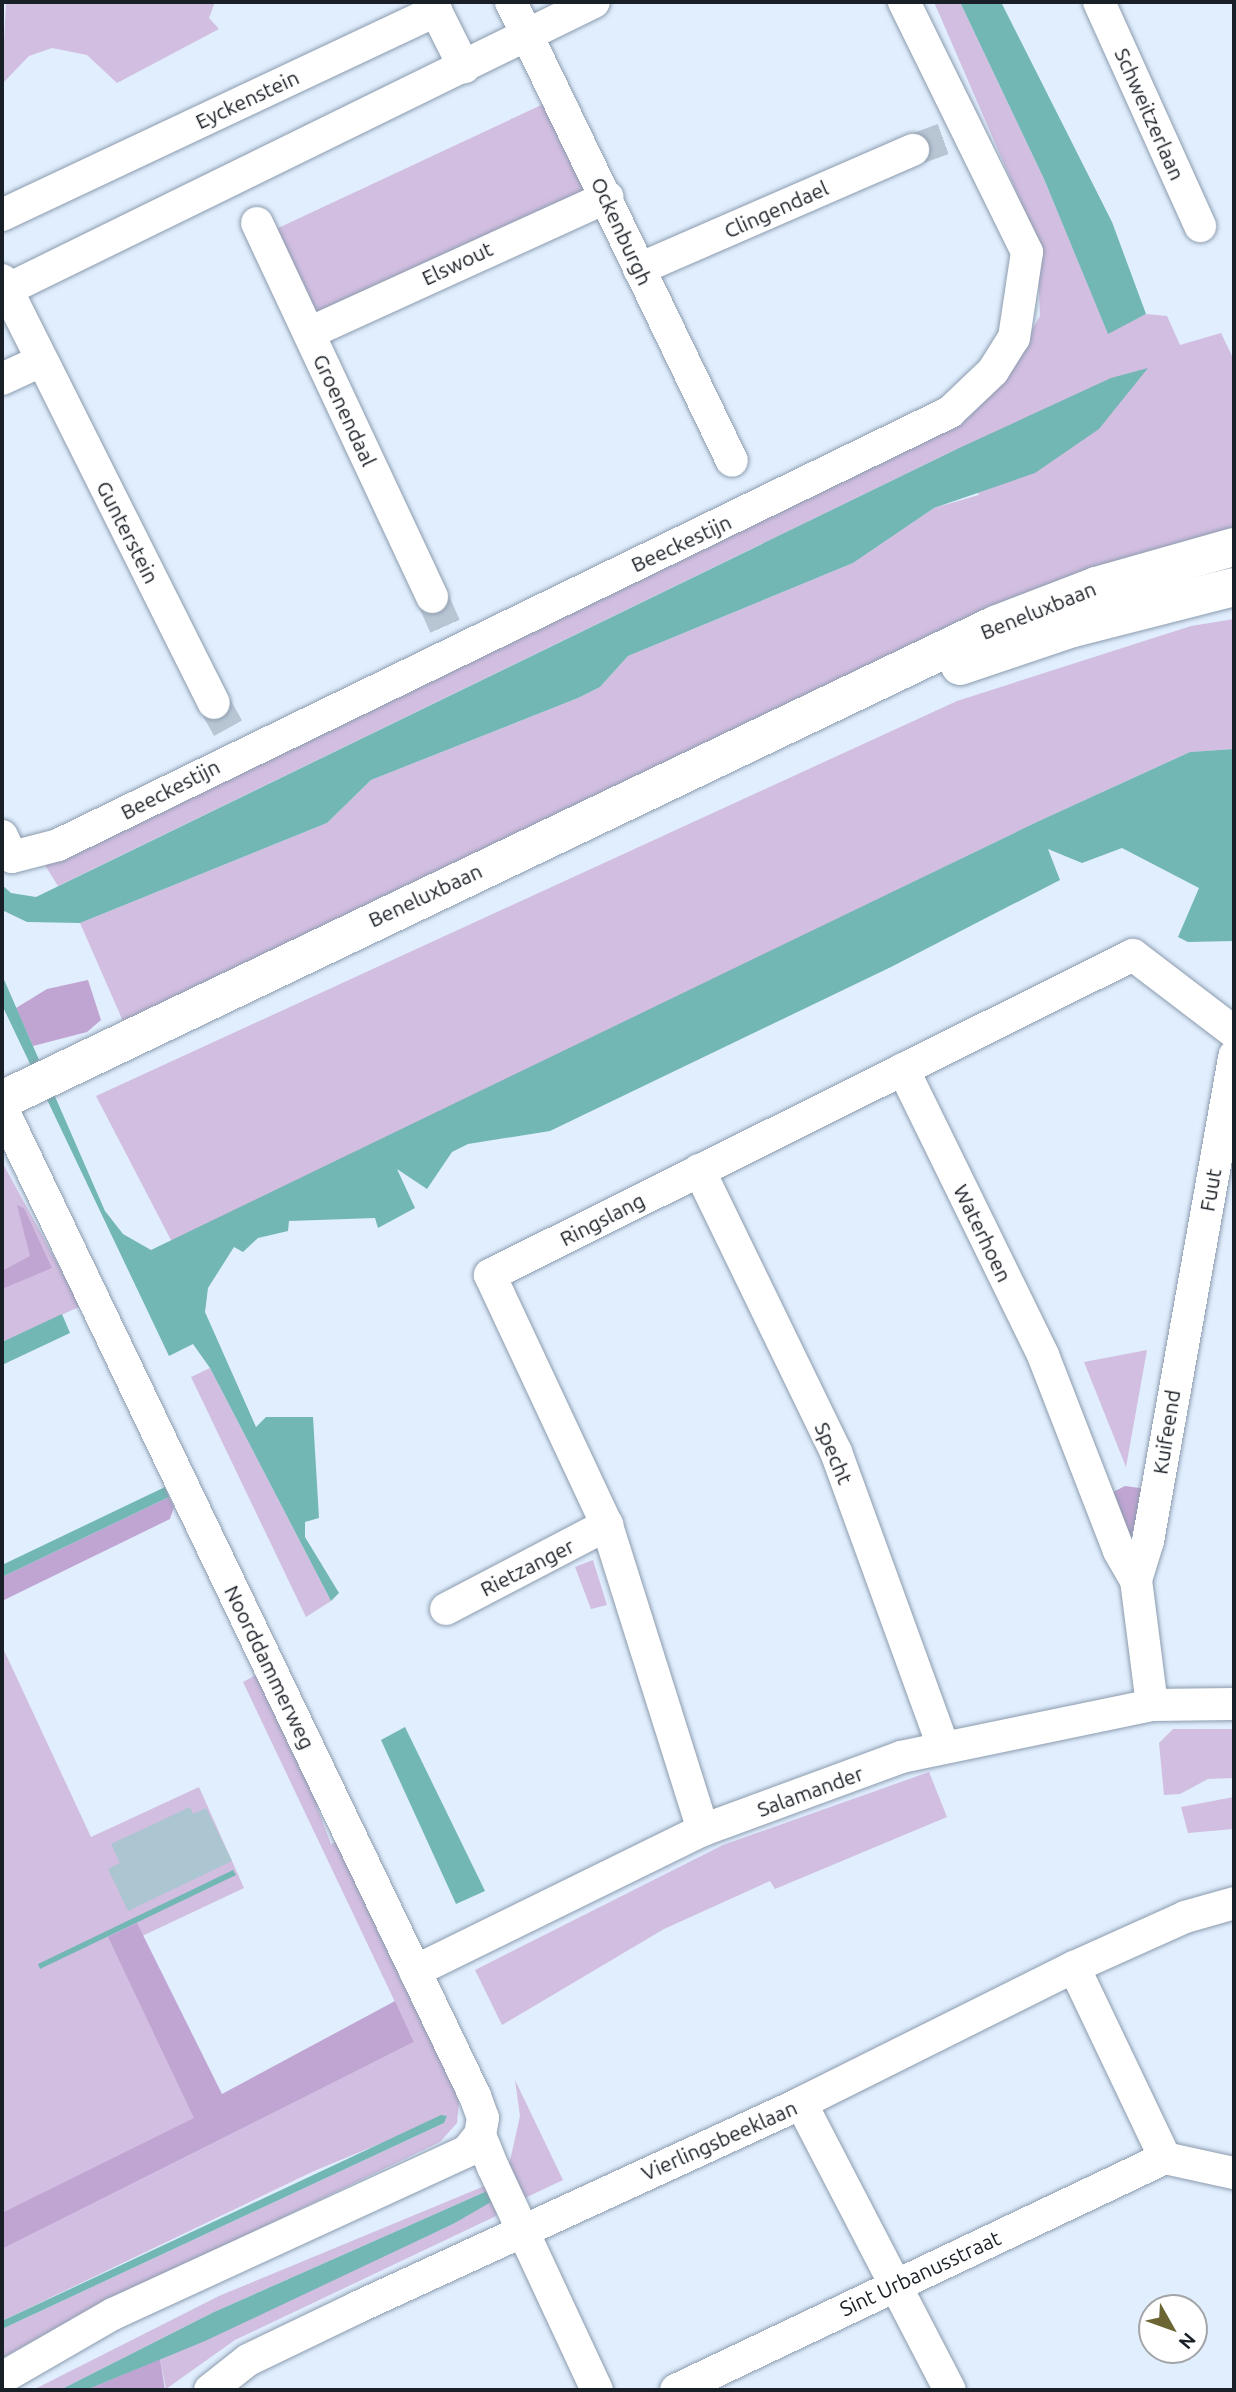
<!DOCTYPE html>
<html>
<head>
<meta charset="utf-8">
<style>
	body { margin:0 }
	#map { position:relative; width:1236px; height:2392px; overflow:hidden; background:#e0eefe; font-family:Ubuntu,sans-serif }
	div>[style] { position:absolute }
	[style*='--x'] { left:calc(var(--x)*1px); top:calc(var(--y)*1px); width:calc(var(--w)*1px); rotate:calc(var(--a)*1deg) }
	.green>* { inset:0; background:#d2bee1 }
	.forest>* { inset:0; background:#c0a5d2 }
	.water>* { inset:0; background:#73b7b5 }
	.building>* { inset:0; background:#abc6d0 }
	.minor-tunnel>* { height:32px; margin-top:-16px; transform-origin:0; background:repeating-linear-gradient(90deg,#b8c5d3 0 32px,transparent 0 48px) }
	.roads { filter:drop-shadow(0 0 2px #8b9bad) drop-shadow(0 0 2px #8b9bad) }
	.minor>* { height:32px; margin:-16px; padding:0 16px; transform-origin:16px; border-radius:16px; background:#fff }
	.major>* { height:38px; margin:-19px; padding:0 19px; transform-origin:19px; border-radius:19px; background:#fff }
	span { translate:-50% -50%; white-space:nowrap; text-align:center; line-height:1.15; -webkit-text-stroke:5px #fff; paint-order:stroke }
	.street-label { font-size:21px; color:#191f26 }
	.frame { position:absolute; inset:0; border:4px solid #191f26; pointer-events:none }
	.north { position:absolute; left:1138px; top:2294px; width:70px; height:70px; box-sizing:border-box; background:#fff; border:2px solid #a3a5a8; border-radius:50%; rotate:130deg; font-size:19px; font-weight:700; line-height:28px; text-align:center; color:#191f26 }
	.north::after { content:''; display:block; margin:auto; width:24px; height:32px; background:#6a6532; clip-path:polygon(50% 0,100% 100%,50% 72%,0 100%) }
</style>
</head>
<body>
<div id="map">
	<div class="green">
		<div style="clip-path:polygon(215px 2px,209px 18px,219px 29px,117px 83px,87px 55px,52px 48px,29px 56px,2px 84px,6px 2px)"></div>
		<div style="clip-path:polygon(934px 2px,960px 2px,1044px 179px,1108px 333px,1146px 314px,1167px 316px,1180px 345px,1221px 333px,1234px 360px,1234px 530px,126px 1028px,80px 923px,327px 823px,371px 780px,578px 698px,600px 687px,628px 656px,853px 563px,934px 508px,979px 495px,957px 449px,58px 886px,43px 862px,313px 721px,975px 411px,999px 386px,1040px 316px,1037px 240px)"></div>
		<div style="clip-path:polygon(550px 101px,593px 190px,316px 320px,276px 229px)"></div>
		<div style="clip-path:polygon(1234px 619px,1234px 749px,1190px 752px,1039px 821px,172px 1242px,96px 1096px,957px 701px,1191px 626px)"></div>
		<div style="clip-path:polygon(2px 1162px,81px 1306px,2px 1342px)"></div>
		<div style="clip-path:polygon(1147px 1350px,1126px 1467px,1084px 1362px)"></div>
		<div style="clip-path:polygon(210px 1368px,331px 1601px,306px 1617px,191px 1377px)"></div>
		<div style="clip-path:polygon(593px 1560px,607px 1605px,591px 1609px,575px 1567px)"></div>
		<div style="clip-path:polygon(2px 1646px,91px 1837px,199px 1787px,244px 1888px,123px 1945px,202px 2123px,2px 2216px)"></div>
		<div style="clip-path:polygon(265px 1670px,328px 1801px,317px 1807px,331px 1844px,345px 1838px,446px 2066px,459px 2103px,457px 2123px,440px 2142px,79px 2315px,2px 2358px,2px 2329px,444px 2123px,447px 2116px,314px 2171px,2px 2321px,2px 2249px,414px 2042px,243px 1682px)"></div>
		<div style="clip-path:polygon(1173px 1729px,1234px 1729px,1234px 1778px,1208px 1779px,1180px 1794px,1164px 1795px,1159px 1743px)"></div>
		<div style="clip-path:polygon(929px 1772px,947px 1817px,775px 1889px,770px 1881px,664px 1929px,502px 2025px,475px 1970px,723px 1845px)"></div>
		<div style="clip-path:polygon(1234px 1797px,1234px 1829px,1188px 1833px,1181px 1807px)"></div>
		<div style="clip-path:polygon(515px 2080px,563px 2180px,525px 2198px,509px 2165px,520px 2116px)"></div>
		<div style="clip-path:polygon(487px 2185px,504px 2209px,494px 2217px,235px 2340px,166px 2389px,160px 2359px,453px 2224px,487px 2191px,214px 2312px,60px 2390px,33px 2390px,219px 2296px)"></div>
	</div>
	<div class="forest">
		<div style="clip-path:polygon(88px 980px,101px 1020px,87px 1032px,33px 1046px,16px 1008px,47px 989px)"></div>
		<div style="clip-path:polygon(17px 1205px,24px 1208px,52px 1268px,2px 1289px,2px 1271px,30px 1256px)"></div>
		<div style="clip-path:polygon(1125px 1486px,1147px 1489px,1129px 1542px,1111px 1493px)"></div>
		<div style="clip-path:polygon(169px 1497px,174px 1507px,170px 1519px,2px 1601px,2px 1577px)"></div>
		<div style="clip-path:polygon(137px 1923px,222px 2094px,395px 2001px,414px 2042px,2px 2249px,2px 2213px,194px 2118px,108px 1937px)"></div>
		<div style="clip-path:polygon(160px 2359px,165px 2390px,86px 2390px)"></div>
	</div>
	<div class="water">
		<div style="clip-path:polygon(960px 2px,1001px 2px,1112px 222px,1146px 314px,1108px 334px,1044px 179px)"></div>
		<div style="clip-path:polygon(1148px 368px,1099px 429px,1035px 473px,934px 508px,853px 563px,628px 656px,600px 687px,578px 698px,371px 780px,327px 823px,80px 923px,27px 922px,2px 910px,2px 885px,11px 893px,36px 897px,957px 449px,1111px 378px)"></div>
		<div style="clip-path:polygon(1234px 749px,1234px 941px,1188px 942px,1178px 937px,1199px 888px,1122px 848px,1082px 863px,1048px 849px,1060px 880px,891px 967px,550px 1131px,468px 1144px,452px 1152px,427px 1189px,397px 1169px,415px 1208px,378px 1228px,375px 1218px,289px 1221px,288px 1231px,258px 1238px,243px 1252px,234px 1247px,208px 1288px,205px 1312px,256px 1427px,266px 1417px,313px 1417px,319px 1518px,305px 1522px,305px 1537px,339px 1593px,331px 1601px,210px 1368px,193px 1344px,169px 1356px,2px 1005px,2px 975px,105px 1211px,123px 1234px,151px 1250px,1039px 821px,1190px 752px)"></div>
		<div style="clip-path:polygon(62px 1314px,70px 1333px,2px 1365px,2px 1342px)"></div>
		<div style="clip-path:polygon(165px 1487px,169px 1497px,2px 1577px,2px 1565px)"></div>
		<div style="clip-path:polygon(405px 1727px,485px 1891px,456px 1904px,381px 1740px)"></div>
		<div style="clip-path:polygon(233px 1870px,236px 1875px,40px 1969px,38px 1964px)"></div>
		<div style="clip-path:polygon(441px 2115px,447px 2116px,444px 2123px,2px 2329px,2px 2321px)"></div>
		<div style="clip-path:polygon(487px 2191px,491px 2202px,453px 2224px,205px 2341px,86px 2390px,60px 2390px,214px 2312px)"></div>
	</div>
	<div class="building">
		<div style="clip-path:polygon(190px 1807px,193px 1814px,206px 1808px,232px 1861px,128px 1911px,108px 1869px,120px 1863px,111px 1844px)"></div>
	</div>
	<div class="minor-tunnel">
		<div style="--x:913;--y:150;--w:33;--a:-20"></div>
		<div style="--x:432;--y:597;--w:36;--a:66"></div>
		<div style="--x:214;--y:703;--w:29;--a:61"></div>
	</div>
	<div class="roads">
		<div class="minor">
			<div style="--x:511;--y:2;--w:509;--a:64.29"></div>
			<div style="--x:1099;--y:2;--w:246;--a:65.7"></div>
			<div style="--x:2;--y:215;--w:480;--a:-25.2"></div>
			<div style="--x:436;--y:11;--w:63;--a:63.4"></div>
			<div style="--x:257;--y:223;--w:413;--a:64.9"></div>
			<div style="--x:639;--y:269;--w:299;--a:-23.5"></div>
			<div style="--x:2;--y:280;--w:473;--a:63.4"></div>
			<div style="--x:2;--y:292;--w:659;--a:-26.1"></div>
			<div style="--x:309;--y:333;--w:328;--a:-24.5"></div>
			<div style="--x:2;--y:379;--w:43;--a:-24.8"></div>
			<div style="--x:2;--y:836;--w:23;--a:65"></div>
			<div style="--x:12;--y:857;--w:48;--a:-14.6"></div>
			<div style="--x:58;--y:845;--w:992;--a:-25.89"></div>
			<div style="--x:950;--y:412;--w:59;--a:-43.6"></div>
			<div style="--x:993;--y:371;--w:39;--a:-58"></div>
			<div style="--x:1014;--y:338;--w:87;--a:-81.4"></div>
			<div style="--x:1027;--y:252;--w:279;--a:-116.2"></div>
			<div style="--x:903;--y:1069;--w:318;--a:63.9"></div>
			<div style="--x:1043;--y:1355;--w:210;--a:68.8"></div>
			<div style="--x:1119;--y:1551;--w:34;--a:60"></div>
			<div style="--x:1136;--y:1580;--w:126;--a:82.7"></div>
			<div style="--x:2;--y:1108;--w:1095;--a:64.42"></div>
			<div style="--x:475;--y:2096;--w:23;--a:70"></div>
			<div style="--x:483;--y:2118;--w:17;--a:100"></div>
			<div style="--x:480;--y:2135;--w:35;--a:68"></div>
			<div style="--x:493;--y:2167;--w:246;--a:65"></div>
			<div style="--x:699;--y:1170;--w:314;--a:64.1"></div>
			<div style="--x:836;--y:1452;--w:313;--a:70"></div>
			<div style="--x:1136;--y:1580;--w:41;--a:-72.9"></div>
			<div style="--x:1148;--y:1541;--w:493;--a:-79.9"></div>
			<div style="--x:446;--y:1609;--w:182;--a:-27.6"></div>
			<div style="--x:703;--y:1830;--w:320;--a:-107.5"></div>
			<div style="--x:607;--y:1525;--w:276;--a:-115.1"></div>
			<div style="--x:490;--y:1275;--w:718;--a:-26.46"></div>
			<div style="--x:1133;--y:955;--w:127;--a:37.3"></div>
			<div style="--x:1074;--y:1967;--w:212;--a:64.5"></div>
			<div style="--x:1165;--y:2158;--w:71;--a:12.3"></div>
			<div style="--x:415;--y:1971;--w:321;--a:-26.1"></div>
			<div style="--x:703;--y:1830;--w:211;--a:-20.2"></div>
			<div style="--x:901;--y:1757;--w:256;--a:-11.7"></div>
			<div style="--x:1152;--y:1705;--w:82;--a:-0.7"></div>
			<div style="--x:801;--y:2103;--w:323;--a:62.6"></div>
			<div style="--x:2;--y:2378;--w:128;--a:-30"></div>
			<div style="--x:113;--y:2314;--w:390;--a:-24.7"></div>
			<div style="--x:467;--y:2151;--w:21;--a:-51"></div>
			<div style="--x:210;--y:2390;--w:48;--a:-38.3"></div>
			<div style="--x:248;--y:2360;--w:122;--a:-25.7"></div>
			<div style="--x:358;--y:2307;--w:488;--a:-24.7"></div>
			<div style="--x:801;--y:2103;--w:305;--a:-26.5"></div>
			<div style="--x:1074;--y:1967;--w:122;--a:-24.2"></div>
			<div style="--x:1185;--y:1917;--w:51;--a:-15.9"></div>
			<div style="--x:676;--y:2390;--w:541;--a:-25.38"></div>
		</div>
		<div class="major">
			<div style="--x:960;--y:666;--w:119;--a:-18.6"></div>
			<div style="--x:1073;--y:628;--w:166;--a:-14.3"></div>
			<div style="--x:2;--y:1100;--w:1101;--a:-25.56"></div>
			<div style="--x:995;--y:625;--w:108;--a:-21.1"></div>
			<div style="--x:1096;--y:586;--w:143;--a:-15.8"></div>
		</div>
	</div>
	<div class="street-label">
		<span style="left:247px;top:99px;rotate:-25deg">Eyckenstein</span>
		<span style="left:1150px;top:114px;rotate:66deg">Schweitzerlaan</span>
		<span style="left:776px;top:209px;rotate:-24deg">Clingendael</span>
		<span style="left:622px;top:231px;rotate:65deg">Ockenburgh</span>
		<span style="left:457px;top:263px;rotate:-25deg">Elswout</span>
		<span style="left:345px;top:410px;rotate:65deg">Groenendaal</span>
		<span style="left:128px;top:532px;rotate:63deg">Gunterstein</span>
		<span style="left:681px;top:543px;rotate:-25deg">Beeckestijn</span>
		<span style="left:1038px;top:610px;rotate:-22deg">Beneluxbaan</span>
		<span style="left:170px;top:789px;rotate:-27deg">Beeckestijn</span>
		<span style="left:425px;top:895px;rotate:-25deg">Beneluxbaan</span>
		<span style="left:1210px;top:1190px;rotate:-80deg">Fuut</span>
		<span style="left:602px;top:1219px;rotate:-27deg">Ringslang</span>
		<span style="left:983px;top:1233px;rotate:64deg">Waterhoen</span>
		<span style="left:1166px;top:1432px;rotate:-81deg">Kuifeend</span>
		<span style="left:834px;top:1453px;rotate:67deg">Specht</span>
		<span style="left:527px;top:1567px;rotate:-27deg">Rietzanger</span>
		<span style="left:270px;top:1667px;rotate:64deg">Noorddammerweg</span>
		<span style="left:810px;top:1791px;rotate:-20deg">Salamander</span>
		<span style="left:719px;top:2140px;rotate:-24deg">Vierlingsbeeklaan</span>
		<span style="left:920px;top:2273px;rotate:-25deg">Sint Urbanusstraat</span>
	</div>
	<div class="frame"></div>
	<div class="north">N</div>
</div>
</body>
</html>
